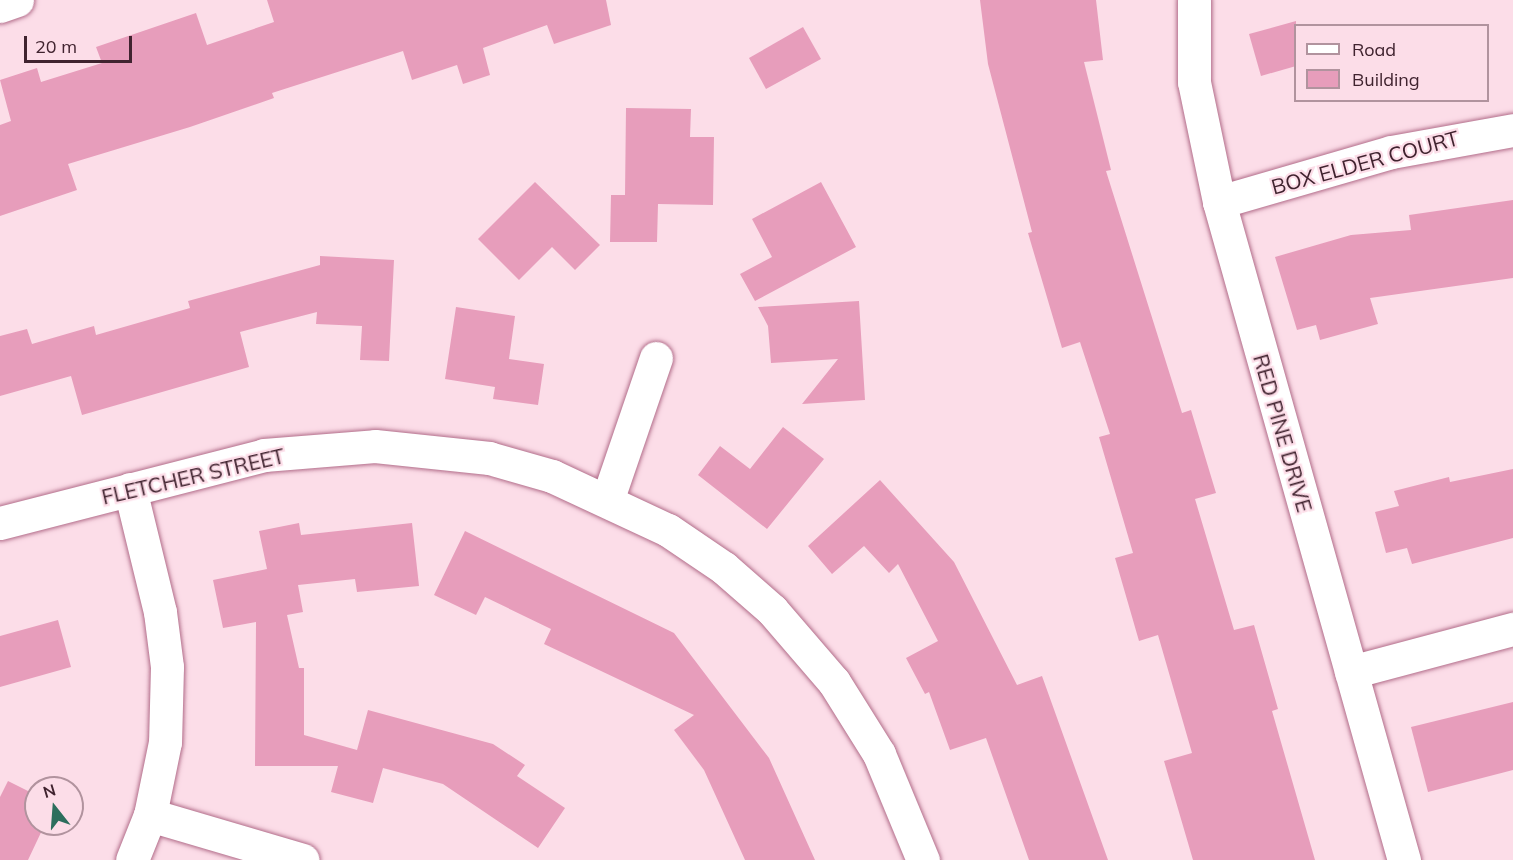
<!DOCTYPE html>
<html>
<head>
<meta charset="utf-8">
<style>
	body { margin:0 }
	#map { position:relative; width:1513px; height:860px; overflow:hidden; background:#fcdde8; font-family:Mulish,sans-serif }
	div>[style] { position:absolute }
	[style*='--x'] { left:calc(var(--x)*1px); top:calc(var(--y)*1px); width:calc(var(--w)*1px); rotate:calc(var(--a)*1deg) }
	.building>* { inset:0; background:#e79dbb }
	.roads { filter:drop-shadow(0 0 2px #b26d8a) drop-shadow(0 0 2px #b26d8a) }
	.minor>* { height:33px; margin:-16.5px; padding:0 16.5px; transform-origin:16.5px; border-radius:16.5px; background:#fff }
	span { translate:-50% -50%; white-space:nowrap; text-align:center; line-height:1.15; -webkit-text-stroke:4.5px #fcdde8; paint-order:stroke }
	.street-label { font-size:21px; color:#40232f }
	.legend { position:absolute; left:1294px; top:24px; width:195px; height:78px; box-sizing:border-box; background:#fcdde8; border:2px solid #b1939e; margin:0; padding:8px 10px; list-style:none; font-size:18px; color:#40232f }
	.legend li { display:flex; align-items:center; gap:12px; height:30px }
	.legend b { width:30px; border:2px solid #b1939e }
	.north { position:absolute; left:24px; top:776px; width:60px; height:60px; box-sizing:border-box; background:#fcdde8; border:2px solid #b1939e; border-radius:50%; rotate:343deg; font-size:16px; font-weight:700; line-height:24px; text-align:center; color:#40232f }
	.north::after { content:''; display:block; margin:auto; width:21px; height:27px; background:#2d6e5d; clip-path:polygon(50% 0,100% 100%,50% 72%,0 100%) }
	.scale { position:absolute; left:24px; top:36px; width:108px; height:27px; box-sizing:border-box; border:3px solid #40232f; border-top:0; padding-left:8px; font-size:18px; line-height:21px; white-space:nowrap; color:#40232f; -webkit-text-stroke:4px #fcdde8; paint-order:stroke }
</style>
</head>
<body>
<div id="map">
	<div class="building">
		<div style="clip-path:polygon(267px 0,606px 0,611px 25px,554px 44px,547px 25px,483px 48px,490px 75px,463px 84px,457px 65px,412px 80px,403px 51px,272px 93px,274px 98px,190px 127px,68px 164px,77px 190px,0 216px,0 125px,11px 121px,0 80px,37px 68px,41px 82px,102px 63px,96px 47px,196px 13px,207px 45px,274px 22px)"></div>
		<div style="clip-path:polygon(980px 0,1096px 0,1103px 60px,1084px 62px,1111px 170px,1106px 171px,1182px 413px,1191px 410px,1216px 493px,1195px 499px,1234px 630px,1254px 625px,1278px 709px,1272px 711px,1315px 860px,1193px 860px,1164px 761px,1192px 753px,1158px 635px,1139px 641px,1115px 558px,1133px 553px,1099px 437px,1110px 434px,1080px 342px,1062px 348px,1028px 233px,1032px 232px,988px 64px)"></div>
		<div style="clip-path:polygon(1296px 21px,1296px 66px,1261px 76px,1249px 34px)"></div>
		<div style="clip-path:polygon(803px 27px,821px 59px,766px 89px,749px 58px)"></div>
		<div style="clip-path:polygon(626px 108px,691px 109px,690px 137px,714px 137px,713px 205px,658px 204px,657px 242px,610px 242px,611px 195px,625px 195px)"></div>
		<div style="clip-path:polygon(535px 182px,600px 245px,575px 270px,552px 247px,519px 280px,478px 239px)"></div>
		<div style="clip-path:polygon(821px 182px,856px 247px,755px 301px,740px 274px,772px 257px,752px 219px)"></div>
		<div style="clip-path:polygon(1513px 200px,1513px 278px,1370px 298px,1378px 324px,1320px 340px,1316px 325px,1297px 330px,1275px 257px,1351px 235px,1411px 230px,1409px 215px)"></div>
		<div style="clip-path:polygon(320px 256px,394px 260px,389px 361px,360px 360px,362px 326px,316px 324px,317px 312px,240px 332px,249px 367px,82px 415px,71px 376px,0 396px,0 336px,27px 329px,32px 344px,94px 326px,96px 335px,190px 308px,188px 301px,320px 265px)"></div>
		<div style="clip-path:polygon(859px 301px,865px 400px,802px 404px,838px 359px,771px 363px,768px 326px,758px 307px)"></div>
		<div style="clip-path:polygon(456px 307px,515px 316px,509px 359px,544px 364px,538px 405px,493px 399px,495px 387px,445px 379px)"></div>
		<div style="clip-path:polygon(783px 427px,824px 459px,767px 529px,698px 475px,720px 446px,750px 469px)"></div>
		<div style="clip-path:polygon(1513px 469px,1513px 538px,1412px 564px,1407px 548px,1386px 553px,1375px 512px,1399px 506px,1394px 491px,1449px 477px,1450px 482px)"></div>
		<div style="clip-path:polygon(880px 480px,954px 562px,1017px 685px,1042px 676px,1108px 860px,1029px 860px,986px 738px,950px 750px,929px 692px,925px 694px,906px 658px,938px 641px,898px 564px,889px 573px,864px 546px,832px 574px,808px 546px)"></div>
		<div style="clip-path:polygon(299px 523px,301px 535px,412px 523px,419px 586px,357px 592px,355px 579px,298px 585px,303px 612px,287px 615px,299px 668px,304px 668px,304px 735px,357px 750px,368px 710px,493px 744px,525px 765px,517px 776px,565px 808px,538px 848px,443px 784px,383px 768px,373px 803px,331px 792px,338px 766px,255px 766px,256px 622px,223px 628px,213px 580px,267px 569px,259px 531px)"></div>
		<div style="clip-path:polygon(465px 531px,674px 633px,769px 758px,815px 860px,745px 860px,704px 770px,674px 730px,694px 715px,544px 644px,551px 629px,485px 597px,476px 615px,434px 595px)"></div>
		<div style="clip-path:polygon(58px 620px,71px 667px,0 687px,0 636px)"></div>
		<div style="clip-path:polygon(1513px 702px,1513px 770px,1428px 792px,1411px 727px)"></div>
		<div style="clip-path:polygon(8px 781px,36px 795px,36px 824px,45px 824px,28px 860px,0 860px,0 797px)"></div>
	</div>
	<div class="roads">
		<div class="minor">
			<div style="--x:1194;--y:0;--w:82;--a:90"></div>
			<div style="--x:1194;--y:82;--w:123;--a:78.2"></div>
			<div style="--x:1219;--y:202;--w:684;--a:74.3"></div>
			<div style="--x:0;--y:6;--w:18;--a:-19"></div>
			<div style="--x:1219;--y:202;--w:179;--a:-16.2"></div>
			<div style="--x:1391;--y:152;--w:124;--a:-10.2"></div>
			<div style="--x:130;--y:489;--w:127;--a:76.3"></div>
			<div style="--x:160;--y:612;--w:55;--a:82.7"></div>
			<div style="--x:167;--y:667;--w:75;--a:91.5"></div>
			<div style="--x:165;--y:742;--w:75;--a:101.6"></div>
			<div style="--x:150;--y:815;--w:48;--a:111.8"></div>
			<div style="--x:608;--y:498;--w:148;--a:-71.1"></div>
			<div style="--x:0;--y:523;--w:273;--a:-14.4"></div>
			<div style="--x:264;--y:455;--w:111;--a:-4.6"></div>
			<div style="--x:375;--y:446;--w:115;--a:6"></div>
			<div style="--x:489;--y:458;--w:66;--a:15.9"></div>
			<div style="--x:552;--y:476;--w:128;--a:25"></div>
			<div style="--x:668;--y:530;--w:68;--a:34.2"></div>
			<div style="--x:724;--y:568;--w:64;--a:41.2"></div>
			<div style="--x:772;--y:610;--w:95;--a:49.3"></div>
			<div style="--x:834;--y:682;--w:85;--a:58"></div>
			<div style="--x:879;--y:754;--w:115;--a:67.5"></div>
			<div style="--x:1351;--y:672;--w:168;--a:-14.9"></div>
			<div style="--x:150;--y:815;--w:159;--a:16.4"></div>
		</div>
	</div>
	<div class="street-label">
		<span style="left:1365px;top:162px;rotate:-15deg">BOX ELDER COURT</span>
		<span style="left:1283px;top:433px;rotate:74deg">RED PINE DRIVE</span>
		<span style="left:193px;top:476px;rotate:-13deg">FLETCHER STREET</span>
	</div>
	<ul class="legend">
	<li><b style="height:8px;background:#fff"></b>Road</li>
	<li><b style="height:16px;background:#e79dbb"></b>Building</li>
	</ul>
	<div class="north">N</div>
	<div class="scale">20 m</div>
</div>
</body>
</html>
